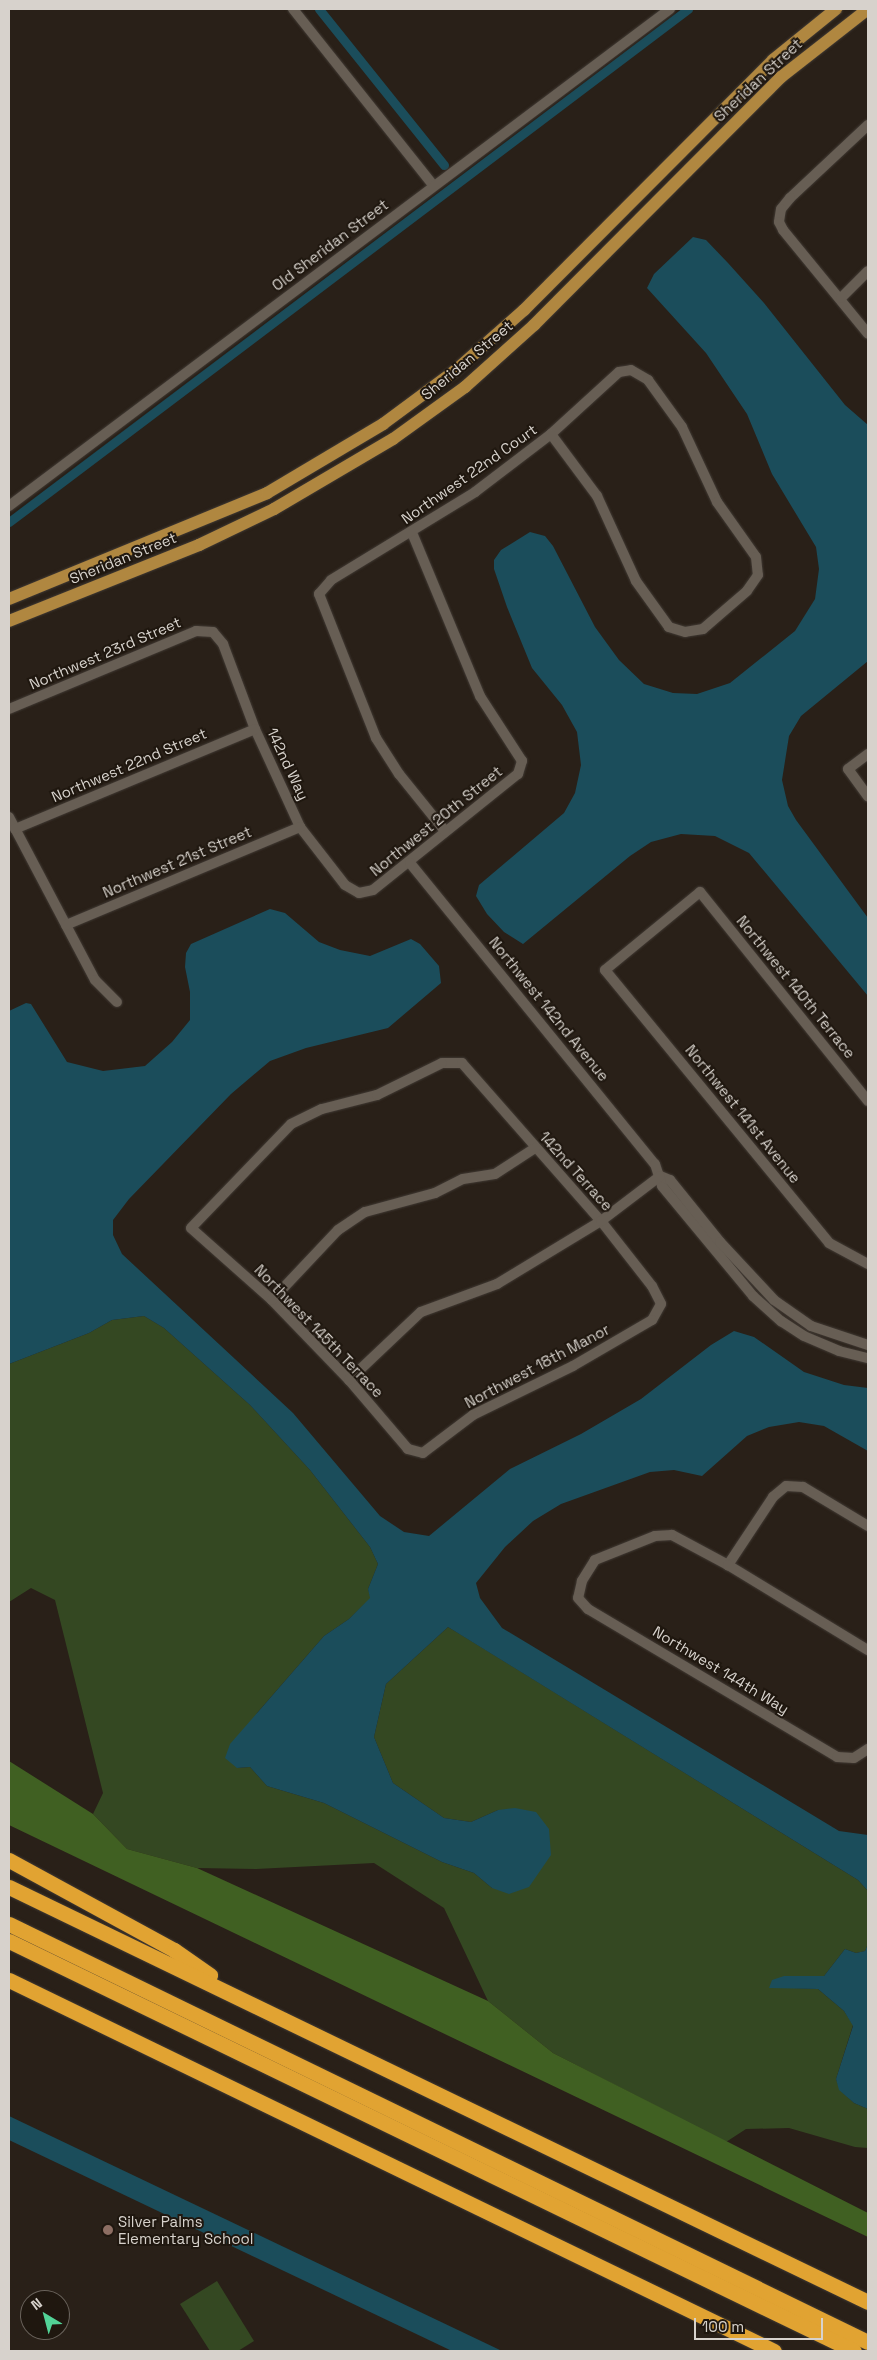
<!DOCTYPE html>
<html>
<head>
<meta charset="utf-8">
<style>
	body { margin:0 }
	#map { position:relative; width:877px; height:2360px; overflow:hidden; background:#292018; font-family:"Space Grotesk",sans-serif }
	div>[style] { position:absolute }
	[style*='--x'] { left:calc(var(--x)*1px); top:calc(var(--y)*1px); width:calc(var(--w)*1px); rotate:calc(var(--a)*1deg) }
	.green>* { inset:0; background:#344822 }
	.forest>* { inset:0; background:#406022 }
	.water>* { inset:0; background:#1b4d5b }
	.canal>* { height:9px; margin:-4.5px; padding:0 4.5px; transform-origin:4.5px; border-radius:4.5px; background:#1b4d5b }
	.roads { filter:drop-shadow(0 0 1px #413a34) drop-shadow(0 0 1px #413a34) }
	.minor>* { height:10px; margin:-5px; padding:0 5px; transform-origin:5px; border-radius:5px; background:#675e54 }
	.primary>* { height:12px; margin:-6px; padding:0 6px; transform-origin:6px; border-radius:6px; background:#b08740 }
	.motorway>* { height:15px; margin:-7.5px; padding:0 7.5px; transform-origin:7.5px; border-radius:7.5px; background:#e1a332 }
	.dots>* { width:14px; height:14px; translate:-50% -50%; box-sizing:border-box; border:2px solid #1f170f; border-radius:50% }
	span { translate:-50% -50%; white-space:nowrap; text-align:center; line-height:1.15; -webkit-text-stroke:4px #1f170f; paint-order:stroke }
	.street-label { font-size:15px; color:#d7d2cc }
	.poi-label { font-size:15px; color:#d7d2cc }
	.left { translate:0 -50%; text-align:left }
	.frame { position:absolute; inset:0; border:10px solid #d7d2cc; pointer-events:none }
	.north { position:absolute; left:20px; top:2290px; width:50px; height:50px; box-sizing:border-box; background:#1f170f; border:1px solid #69625b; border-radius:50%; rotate:323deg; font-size:14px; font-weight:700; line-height:20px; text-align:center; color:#d7d2cc }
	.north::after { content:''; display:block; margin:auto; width:18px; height:22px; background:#52d397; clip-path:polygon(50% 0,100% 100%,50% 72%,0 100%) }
	.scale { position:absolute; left:694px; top:2318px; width:129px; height:22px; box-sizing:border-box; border:2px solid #d7d2cc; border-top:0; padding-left:6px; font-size:15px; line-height:18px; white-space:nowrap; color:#d7d2cc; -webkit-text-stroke:4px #1f170f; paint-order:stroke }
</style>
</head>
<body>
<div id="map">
	<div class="green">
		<div style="clip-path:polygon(144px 1316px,164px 1328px,250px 1405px,310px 1470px,370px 1547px,378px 1564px,368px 1589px,371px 1598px,349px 1619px,324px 1636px,257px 1713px,237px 1768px,250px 1767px,267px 1786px,324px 1803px,442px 1862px,474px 1873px,492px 1888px,498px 1810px,471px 1822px,444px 1818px,393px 1783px,374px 1737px,386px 1684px,448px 1627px,463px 1636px,858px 1880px,868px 1891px,868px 1944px,865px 1951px,856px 1953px,845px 1949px,824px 1976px,770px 1987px,818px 1989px,844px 2011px,853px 2025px,836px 2079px,840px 2090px,854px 2103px,868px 2109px,868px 2148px,855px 2147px,789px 2128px,746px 2129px,726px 2142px,553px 2053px,488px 2001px,444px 1908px,374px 1863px,256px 1869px,197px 1868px,127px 1849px,93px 1814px,103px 1793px,55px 1600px,31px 1588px,9px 1602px,9px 1364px,89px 1333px,112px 1320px)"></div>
		<div style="clip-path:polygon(217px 2281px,254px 2341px,238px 2351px,210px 2351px,180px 2304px)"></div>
	</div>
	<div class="forest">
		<div style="clip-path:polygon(9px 1761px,93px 1814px,127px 1849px,197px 1868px,488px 2001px,553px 2053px,868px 2213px,868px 2237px,9px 1825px)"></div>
	</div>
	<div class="water">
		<div style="clip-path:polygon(693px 237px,706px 240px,728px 263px,764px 303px,845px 405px,868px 425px,868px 661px,801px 716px,789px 736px,782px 780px,788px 806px,796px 820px,868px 918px,868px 996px,749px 853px,715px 836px,681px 834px,651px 842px,630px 856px,523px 944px,504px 932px,487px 914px,476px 896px,479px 885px,564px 813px,575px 793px,581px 765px,577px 732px,562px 705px,532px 668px,507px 607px,494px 569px,494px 560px,501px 550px,530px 532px,545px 536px,553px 546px,595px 627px,619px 660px,644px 684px,673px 693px,697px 694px,730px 683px,795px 631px,815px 599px,819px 569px,816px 547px,772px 474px,747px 414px,706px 353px,647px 288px,654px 274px)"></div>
		<div style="clip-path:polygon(270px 909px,285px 913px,319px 942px,340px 950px,370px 956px,411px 939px,420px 944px,439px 966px,441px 983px,388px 1028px,306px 1048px,270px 1061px,231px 1094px,129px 1199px,113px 1220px,113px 1235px,122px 1254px,293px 1413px,380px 1516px,404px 1532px,429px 1536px,510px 1469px,581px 1434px,641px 1399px,711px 1345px,734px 1331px,754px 1337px,804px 1372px,844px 1385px,868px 1388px,868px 1451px,824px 1426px,799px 1422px,769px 1427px,747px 1436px,702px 1476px,674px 1470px,650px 1472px,561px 1504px,533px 1521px,505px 1547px,476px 1583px,480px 1598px,502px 1628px,839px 1831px,868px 1835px,868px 1891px,858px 1880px,448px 1627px,386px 1684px,374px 1737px,393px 1783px,444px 1818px,471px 1822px,498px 1810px,515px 1808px,536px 1812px,549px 1829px,551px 1855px,529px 1887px,509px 1894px,492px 1888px,474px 1873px,442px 1862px,324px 1803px,267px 1786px,250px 1767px,237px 1768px,225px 1758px,230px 1744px,324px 1636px,349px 1619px,370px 1598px,368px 1589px,378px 1564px,370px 1547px,310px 1470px,250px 1405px,164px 1328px,144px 1316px,112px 1320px,89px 1333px,9px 1364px,9px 1011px,26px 1003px,31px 1004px,67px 1062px,103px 1071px,145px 1066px,172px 1042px,190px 1020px,190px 992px,185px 967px,186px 953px,191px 944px)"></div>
		<div style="clip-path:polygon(868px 1944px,868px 2109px,854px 2103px,839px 2090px,836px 2079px,853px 2026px,844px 2011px,818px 1989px,769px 1988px,772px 1980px,784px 1976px,824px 1976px,845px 1949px,856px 1953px,865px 1951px)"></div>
		<div style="clip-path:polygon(9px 2116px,502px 2351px,452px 2351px,9px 2140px)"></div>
	</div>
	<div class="canal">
		<div style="--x:319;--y:9;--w:200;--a:51.3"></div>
		<div style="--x:9;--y:522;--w:851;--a:-37.07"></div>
	</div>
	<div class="roads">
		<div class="minor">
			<div style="--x:293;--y:9;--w:226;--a:51.5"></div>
			<div style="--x:868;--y:125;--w:107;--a:136.9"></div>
			<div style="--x:790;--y:198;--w:14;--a:129"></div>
			<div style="--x:781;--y:209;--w:13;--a:99"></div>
			<div style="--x:779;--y:222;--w:9;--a:63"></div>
			<div style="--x:783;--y:230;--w:134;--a:50.7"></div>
			<div style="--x:841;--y:298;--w:38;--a:-45"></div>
			<div style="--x:9;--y:506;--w:827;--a:-36.94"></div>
			<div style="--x:9;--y:709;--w:203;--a:-22.6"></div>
			<div style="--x:196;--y:631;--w:17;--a:3"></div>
			<div style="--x:213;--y:632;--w:16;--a:50"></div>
			<div style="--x:223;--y:644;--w:91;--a:69.4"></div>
			<div style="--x:255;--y:729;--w:108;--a:65.3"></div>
			<div style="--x:300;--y:827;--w:73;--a:52.2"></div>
			<div style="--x:345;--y:885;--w:16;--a:30"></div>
			<div style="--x:359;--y:893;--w:14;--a:-12"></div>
			<div style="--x:373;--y:890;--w:186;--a:-38.7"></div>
			<div style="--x:518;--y:774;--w:14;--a:-73"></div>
			<div style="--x:522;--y:761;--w:77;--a:-122.9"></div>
			<div style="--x:480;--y:696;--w:177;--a:-112.6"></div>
			<div style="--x:868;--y:754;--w:25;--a:143"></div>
			<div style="--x:848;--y:769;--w:34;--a:54"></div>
			<div style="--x:9;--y:817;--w:184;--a:62.2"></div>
			<div style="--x:95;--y:980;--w:31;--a:45"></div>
			<div style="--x:15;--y:829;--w:260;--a:-22.6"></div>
			<div style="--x:445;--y:831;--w:73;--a:-128.9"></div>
			<div style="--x:399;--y:774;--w:43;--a:-122.6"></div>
			<div style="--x:376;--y:738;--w:155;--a:-111.6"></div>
			<div style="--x:319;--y:594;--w:18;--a:-49"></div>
			<div style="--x:331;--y:580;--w:169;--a:-31.4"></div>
			<div style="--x:475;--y:492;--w:96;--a:-37.3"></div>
			<div style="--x:551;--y:434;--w:92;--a:-42.4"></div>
			<div style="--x:619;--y:372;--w:12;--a:-9"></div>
			<div style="--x:631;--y:370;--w:20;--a:30"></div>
			<div style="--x:648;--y:380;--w:58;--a:54.1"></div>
			<div style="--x:682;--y:427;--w:83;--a:65"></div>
			<div style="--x:717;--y:502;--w:67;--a:54.7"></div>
			<div style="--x:756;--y:557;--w:18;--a:84"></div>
			<div style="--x:758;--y:575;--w:19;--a:125"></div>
			<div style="--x:747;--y:591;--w:58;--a:139.2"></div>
			<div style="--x:703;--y:629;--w:18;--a:171"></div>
			<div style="--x:685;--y:632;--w:17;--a:-163"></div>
			<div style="--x:669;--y:627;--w:57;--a:-125.7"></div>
			<div style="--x:636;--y:581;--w:94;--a:-114.6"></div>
			<div style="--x:597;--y:496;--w:77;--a:-126.6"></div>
			<div style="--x:410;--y:863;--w:388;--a:50.9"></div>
			<div style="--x:655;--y:1164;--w:23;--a:72"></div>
			<div style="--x:662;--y:1186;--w:143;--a:50.4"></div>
			<div style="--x:753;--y:1296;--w:38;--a:42"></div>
			<div style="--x:781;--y:1321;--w:27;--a:33"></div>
			<div style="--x:804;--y:1336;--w:38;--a:23"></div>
			<div style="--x:839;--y:1351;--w:30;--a:14"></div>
			<div style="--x:66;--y:925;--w:254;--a:-22.7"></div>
			<div style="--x:442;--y:1063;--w:20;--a:0"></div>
			<div style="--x:462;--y:1063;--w:210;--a:48.7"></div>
			<div style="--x:601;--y:1221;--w:83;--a:51.9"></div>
			<div style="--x:652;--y:1286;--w:20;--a:63"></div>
			<div style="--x:661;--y:1304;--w:18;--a:119"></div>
			<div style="--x:652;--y:1320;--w:91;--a:149.8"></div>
			<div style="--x:573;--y:1366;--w:111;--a:153.9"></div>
			<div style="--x:473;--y:1415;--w:63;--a:142.8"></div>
			<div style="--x:423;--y:1453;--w:16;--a:-165"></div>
			<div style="--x:408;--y:1449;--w:91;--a:-130.5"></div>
			<div style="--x:349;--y:1380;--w:111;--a:-133.9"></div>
			<div style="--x:272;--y:1300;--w:108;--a:-138.4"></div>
			<div style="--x:191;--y:1228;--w:144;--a:-46.1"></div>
			<div style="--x:291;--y:1124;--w:34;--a:-26"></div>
			<div style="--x:322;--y:1109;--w:57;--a:-14.3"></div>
			<div style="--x:377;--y:1095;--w:72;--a:-26.2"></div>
			<div style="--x:868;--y:1101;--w:268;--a:-128.8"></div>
			<div style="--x:700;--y:892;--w:123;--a:140.6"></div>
			<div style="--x:605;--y:970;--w:353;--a:50.6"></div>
			<div style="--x:829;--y:1243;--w:44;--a:28.3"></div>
			<div style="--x:660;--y:1176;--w:11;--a:22"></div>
			<div style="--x:670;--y:1180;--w:80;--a:51.1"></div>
			<div style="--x:720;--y:1242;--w:79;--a:47"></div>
			<div style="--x:774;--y:1300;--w:45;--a:35.1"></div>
			<div style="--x:811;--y:1326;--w:60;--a:18.4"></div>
			<div style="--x:272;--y:1300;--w:96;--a:-46.7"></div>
			<div style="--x:338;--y:1230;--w:32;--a:-34"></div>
			<div style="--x:365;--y:1212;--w:73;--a:-15.2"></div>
			<div style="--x:435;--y:1193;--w:31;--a:-27"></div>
			<div style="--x:463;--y:1179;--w:32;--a:-9"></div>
			<div style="--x:495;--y:1174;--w:48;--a:-33"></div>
			<div style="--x:349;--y:1380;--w:99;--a:-43.4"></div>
			<div style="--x:421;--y:1312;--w:81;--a:-20.2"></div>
			<div style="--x:497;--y:1284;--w:122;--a:-31.2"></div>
			<div style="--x:601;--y:1221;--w:74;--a:-37.3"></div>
			<div style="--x:868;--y:1526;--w:76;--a:-149"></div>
			<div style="--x:803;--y:1487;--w:17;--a:-177"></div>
			<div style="--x:786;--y:1486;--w:17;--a:140"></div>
			<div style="--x:773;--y:1497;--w:82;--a:123.5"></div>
			<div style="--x:728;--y:1565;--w:64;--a:-151.8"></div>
			<div style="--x:672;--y:1535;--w:17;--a:177"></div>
			<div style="--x:655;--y:1536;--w:65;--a:158.2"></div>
			<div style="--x:595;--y:1560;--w:25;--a:122"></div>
			<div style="--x:582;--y:1581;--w:17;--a:103"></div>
			<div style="--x:578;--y:1598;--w:15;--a:48"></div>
			<div style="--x:588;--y:1609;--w:290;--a:30.7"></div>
			<div style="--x:837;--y:1757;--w:17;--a:3"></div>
			<div style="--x:854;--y:1758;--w:17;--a:-33"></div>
			<div style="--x:728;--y:1565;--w:164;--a:31.3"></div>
		</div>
		<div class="primary">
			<div style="--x:9;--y:599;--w:279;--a:-22.3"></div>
			<div style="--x:267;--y:493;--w:135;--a:-30.7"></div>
			<div style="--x:383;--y:424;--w:91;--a:-36.5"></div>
			<div style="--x:456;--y:370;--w:91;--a:-41.4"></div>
			<div style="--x:524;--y:310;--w:353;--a:-45.1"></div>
			<div style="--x:773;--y:60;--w:81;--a:-39"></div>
			<div style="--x:9;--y:621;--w:205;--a:-21.8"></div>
			<div style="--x:199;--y:545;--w:83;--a:-25.6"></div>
			<div style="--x:274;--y:509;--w:138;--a:-30.5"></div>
			<div style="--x:393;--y:439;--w:89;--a:-35.8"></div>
			<div style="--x:465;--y:387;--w:93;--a:-41.9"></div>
			<div style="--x:534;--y:325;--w:350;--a:-45.1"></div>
			<div style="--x:781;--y:77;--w:110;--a:-38"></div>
		</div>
		<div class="motorway">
			<div style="--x:9;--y:1860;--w:188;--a:28.6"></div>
			<div style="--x:174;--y:1950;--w:44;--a:34.8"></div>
			<div style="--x:9;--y:1887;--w:954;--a:25.79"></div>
			<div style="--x:9;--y:1924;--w:955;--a:25.95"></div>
			<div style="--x:9;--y:1941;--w:939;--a:25.88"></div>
			<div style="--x:9;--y:1980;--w:850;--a:25.87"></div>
		</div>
	</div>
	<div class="dots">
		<div style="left:108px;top:2230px;background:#8d6e63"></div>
	</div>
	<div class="street-label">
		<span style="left:758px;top:80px;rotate:-43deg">Sheridan Street</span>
		<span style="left:330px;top:245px;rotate:-37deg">Old Sheridan Street</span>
		<span style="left:467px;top:360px;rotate:-40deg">Sheridan Street</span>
		<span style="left:469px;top:474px;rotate:-35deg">Northwest 22nd Court</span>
		<span style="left:123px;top:558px;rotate:-22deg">Sheridan Street</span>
		<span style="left:105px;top:653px;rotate:-23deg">Northwest 23rd Street</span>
		<span style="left:288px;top:764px;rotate:65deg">142nd Way</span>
		<span style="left:129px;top:765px;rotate:-23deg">Northwest 22nd Street</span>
		<span style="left:436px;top:821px;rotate:-39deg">Northwest 20th Street</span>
		<span style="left:177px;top:862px;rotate:-23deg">Northwest 21st Street</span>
		<span style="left:796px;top:987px;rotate:51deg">Northwest 140th Terrace</span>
		<span style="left:549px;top:1009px;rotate:51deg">Northwest 142nd Avenue</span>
		<span style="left:743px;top:1114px;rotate:51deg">Northwest 141st Avenue</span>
		<span style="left:576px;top:1171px;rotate:48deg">142nd Terrace</span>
		<span style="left:319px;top:1331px;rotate:46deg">Northwest 145th Terrace</span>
		<span style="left:537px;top:1366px;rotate:-28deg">Northwest 18th Manor</span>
		<span style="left:721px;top:1670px;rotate:31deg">Northwest 144th Way</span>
	</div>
	<div class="poi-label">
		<span class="left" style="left:118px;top:2230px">Silver Palms<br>Elementary School</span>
	</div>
	<div class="frame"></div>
	<div class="north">N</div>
	<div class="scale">100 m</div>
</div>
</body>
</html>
